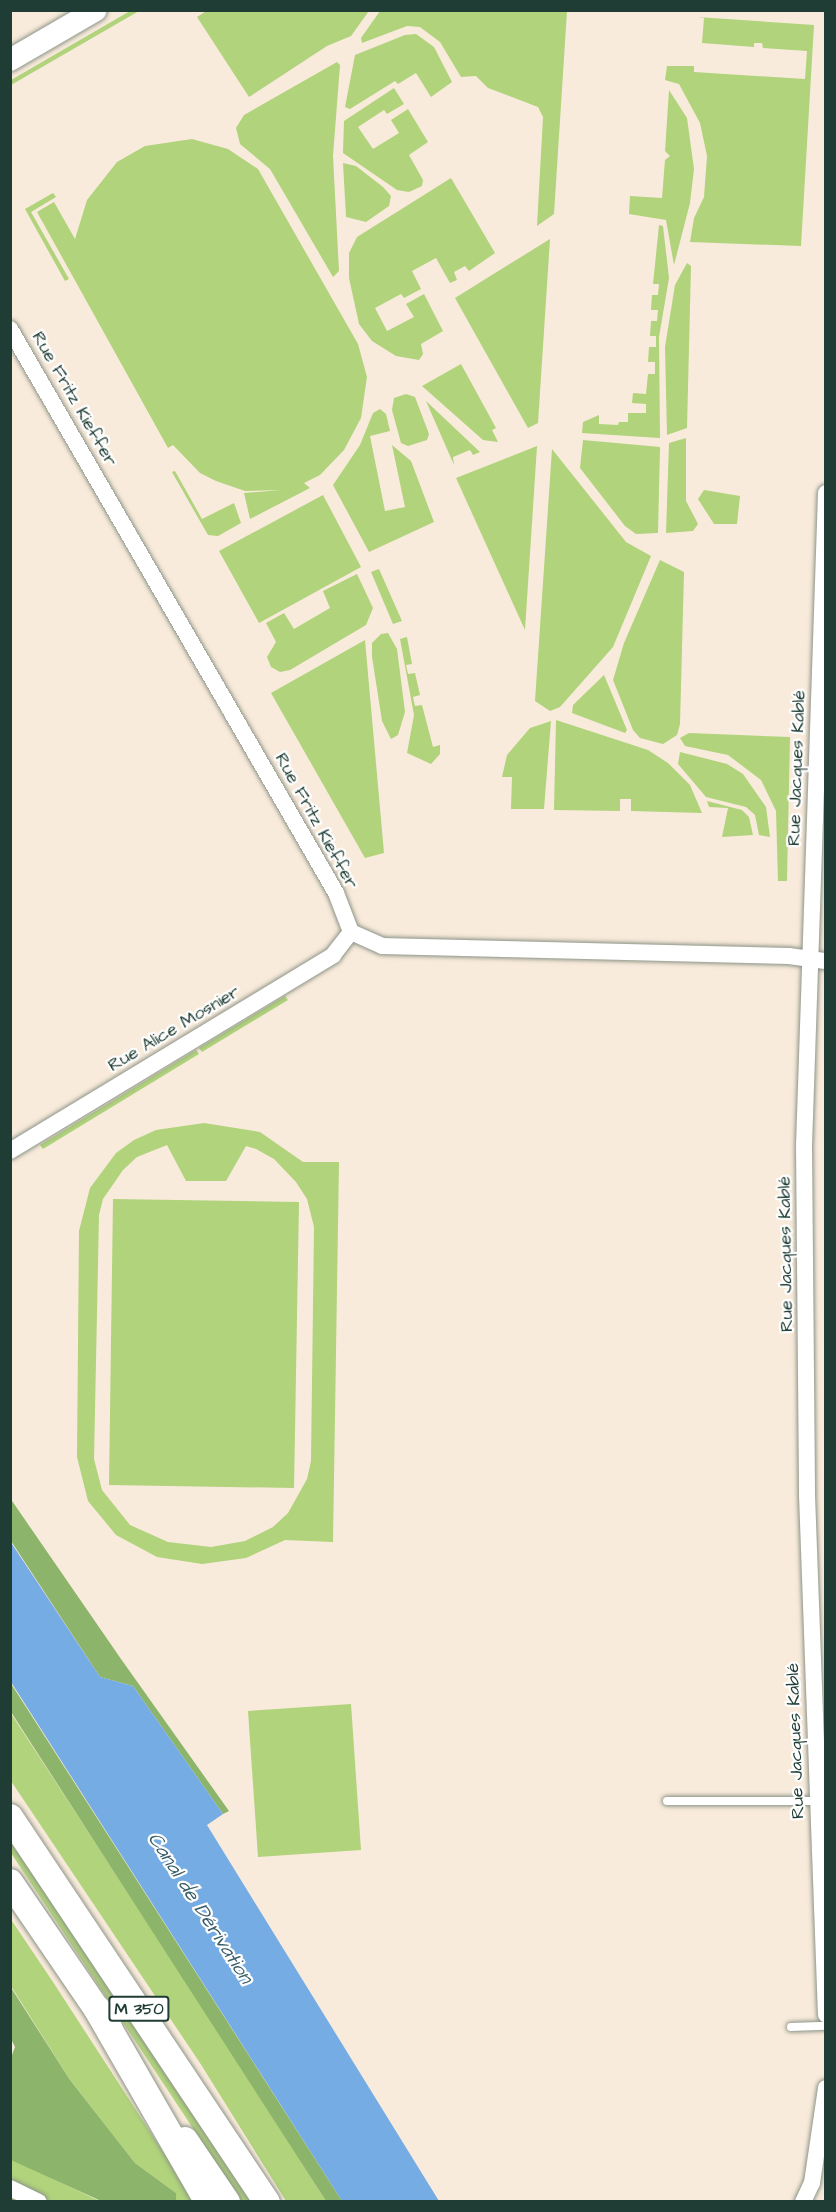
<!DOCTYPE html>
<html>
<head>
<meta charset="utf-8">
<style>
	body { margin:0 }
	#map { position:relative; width:836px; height:2212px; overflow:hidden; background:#f9ebdb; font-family:"Architects Daughter",sans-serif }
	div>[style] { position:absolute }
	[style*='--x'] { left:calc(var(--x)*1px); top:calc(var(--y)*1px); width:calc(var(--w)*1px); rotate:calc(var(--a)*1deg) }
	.green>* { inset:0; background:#b0d37b }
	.forest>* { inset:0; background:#8cb56b }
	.water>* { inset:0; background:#76ace4 }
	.roads { filter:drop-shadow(0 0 2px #8c9488) drop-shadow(0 0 2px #8c9488) }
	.service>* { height:8px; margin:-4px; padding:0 4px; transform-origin:4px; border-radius:4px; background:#fff }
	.minor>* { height:16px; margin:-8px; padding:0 8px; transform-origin:8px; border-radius:8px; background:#fff }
	.secondary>* { height:22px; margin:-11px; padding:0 11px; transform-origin:11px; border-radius:11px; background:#fff }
	.primary>* { height:26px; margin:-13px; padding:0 13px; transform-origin:13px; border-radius:13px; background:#fff }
	.trunk>* { height:27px; margin:-13.5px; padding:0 13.5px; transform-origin:13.5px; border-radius:13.5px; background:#fff }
	span { translate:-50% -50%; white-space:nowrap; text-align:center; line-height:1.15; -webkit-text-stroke:4.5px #fff; paint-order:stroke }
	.shield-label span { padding:2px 4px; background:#fff; border:2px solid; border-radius:4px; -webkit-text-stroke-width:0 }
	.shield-label { font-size:16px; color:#1f3d34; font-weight:700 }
	.street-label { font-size:18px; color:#1f3d34 }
	.water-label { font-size:20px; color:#395e69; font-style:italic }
	.frame { position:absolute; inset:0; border:12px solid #1f3d34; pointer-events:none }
</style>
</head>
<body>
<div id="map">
	<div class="green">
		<div style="clip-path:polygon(208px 10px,369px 10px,369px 11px,351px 36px,327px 46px,249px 97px,197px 17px)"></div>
		<div style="clip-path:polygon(130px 11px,139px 11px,11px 85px,11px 80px)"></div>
		<div style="clip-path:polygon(380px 11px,567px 11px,554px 214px,537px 226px,543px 117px,538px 107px,488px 88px,476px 76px,461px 77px,440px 42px,420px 27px,407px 26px,362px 43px,361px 38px)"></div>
		<div style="clip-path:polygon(697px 17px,814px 25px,801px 246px,690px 242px,694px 218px,704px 197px,707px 156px,700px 123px,679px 84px,665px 80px,667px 66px,694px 66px,694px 72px,805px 79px,807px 51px,763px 48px,762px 43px,754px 43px,754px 47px,702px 43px,704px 18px)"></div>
		<div style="clip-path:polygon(416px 34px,434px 47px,452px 82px,431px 97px,416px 73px,398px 84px,395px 81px,350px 109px,345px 107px,355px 55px,405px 35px)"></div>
		<div style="clip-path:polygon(337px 62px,340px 65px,333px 156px,339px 271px,333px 277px,270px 169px,240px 144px,236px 128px,244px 115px)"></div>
		<div style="clip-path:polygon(394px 88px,404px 104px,387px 114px,384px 110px,358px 127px,373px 149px,399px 133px,391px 120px,408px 109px,428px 142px,409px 155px,423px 180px,422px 186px,409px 192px,397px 190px,343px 153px,344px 121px)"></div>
		<div style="clip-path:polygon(669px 90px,687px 118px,694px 169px,690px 203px,674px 265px,666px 220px,629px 214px,630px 196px,662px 198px,665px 160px,670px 156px,665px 151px)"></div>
		<div style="clip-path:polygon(192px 139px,228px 149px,258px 169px,358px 344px,367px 377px,361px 418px,344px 450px,320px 475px,304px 483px,310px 488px,250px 519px,244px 493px,282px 490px,245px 491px,216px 481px,200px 473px,173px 445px,168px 448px,37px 212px,54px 202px,75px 239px,87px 200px,117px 162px,145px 146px)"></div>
		<div style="clip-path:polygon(343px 163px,356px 166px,383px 187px,391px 196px,389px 206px,366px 222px,346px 217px)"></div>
		<div style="clip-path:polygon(451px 178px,495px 253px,469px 271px,465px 266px,454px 272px,457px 280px,450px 283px,436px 258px,412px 271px,421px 289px,404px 298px,401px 294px,375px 308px,387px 331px,414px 317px,406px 304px,424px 294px,443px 331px,421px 344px,423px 354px,419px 360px,396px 356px,372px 341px,359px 324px,349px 278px,349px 253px,357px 237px)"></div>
		<div style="clip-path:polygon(53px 193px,56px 197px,31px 212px,69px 279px,65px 281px,25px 209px)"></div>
		<div style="clip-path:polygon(659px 225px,663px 226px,669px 278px,659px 337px,660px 438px,582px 433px,583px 422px,599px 415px,599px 424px,618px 425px,619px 422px,628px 422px,628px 413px,646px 413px,646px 404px,632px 403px,633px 393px,646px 394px,648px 374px,655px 374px,655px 362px,648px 362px,649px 347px,656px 347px,656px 336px,650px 336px,651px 321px,657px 321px,658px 310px,651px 310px,652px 295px,658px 295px,659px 284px,653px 284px)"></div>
		<div style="clip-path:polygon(550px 239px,538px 423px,528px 428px,455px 298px)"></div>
		<div style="clip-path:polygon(687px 263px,691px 266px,687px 428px,667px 435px,665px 347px,675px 285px)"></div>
		<div style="clip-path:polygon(461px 364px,496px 428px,492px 430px,498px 442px,483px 440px,422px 386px)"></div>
		<div style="clip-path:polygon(406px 394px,415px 397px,429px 434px,427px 440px,408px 446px,401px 443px,392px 410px,394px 398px)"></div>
		<div style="clip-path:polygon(426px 401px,480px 452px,473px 455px,470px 450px,453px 457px,454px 465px)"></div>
		<div style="clip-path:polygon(380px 409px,386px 414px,390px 431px,370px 436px,385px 511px,405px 507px,392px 445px,411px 461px,434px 522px,369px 552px,333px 485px,360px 445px,373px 413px)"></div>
		<div style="clip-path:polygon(686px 438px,686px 501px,698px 524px,693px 531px,666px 533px,669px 443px)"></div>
		<div style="clip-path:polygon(583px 440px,660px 447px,658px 533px,636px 534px,625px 526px,580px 468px)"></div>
		<div style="clip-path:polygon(537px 446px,525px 630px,456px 478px)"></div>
		<div style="clip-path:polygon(552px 449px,626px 542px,651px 556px,613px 647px,560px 707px,550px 711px,535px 701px)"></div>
		<div style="clip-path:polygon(175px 471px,202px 519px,234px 503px,241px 523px,218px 536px,208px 535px,172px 472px)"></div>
		<div style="clip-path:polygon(704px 490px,740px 496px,737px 524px,714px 524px,698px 499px)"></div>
		<div style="clip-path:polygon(323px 495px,361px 567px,259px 623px,219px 551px)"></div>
		<div style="clip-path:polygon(660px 560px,684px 572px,680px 724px,677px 735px,663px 744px,640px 738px,633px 730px,613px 680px,624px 643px)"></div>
		<div style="clip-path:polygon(379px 569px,402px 621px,393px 624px,371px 572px)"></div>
		<div style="clip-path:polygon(357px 574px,373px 608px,366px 625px,290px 670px,280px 672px,271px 667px,267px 657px,276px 642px,266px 623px,284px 613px,294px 629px,330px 608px,323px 591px)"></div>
		<div style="clip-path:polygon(388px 633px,397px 649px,405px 712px,398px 735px,391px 739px,382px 721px,372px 657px,372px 643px,381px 634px)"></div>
		<div style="clip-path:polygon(407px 637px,412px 664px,406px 665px,408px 674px,415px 673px,420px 695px,413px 697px,415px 706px,422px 705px,433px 747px,440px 745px,440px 754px,431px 764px,407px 753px,414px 715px,400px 639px)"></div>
		<div style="clip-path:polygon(365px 640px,384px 853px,365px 858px,271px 693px)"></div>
		<div style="clip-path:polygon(604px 675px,627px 730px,625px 733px,572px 713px,573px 705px)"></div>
		<div style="clip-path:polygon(556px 720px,648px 750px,668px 763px,690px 785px,702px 813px,631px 811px,631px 799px,620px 799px,620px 811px,554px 810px)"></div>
		<div style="clip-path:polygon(551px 721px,544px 809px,511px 809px,512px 777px,502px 777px,507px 755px,530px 728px)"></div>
		<div style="clip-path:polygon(689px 733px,790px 737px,787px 881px,778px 881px,776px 811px,761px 780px,728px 755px,685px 746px,680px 738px)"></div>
		<div style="clip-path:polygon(680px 752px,727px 764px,743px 774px,766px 807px,770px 837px,759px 835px,755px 815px,746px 807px,706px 797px,678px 764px)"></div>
		<div style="clip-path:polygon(707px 801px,742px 810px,749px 817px,753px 835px,722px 837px,728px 808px,709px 807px)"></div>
		<div style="clip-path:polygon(285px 996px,288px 1000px,202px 1052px,199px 1048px)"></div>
		<div style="clip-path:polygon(196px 1050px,199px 1054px,43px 1149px,40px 1145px)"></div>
		<div style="clip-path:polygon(evenodd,204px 1123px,260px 1132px,303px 1162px,339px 1162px,333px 1542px,285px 1540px,246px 1558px,202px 1564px,157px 1557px,116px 1535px,88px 1501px,77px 1457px,79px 1231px,90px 1188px,116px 1153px,134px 1140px,156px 1130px,204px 1123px,167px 1145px,186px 1181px,226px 1181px,246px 1146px,256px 1149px,274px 1159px,296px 1182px,307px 1199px,314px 1227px,311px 1461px,307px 1479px,288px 1513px,273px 1527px,245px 1541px,211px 1547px,168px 1542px,130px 1525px,102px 1490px,94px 1459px,99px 1215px,103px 1199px,123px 1170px,137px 1157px,167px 1145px)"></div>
		<div style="clip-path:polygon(113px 1199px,299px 1202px,294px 1488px,109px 1485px)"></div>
		<div style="clip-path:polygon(351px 1704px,361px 1850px,258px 1857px,248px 1711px)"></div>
		<div style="clip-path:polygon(10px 1712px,203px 2008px,326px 2201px,286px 2201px,200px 2063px,11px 1781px)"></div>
		<div style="clip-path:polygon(10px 1835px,254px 2201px,241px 2201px,11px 1853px)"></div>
		<div style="clip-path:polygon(10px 1918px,53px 1982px,195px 2201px,176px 2201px,176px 2193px,135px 2163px,70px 2080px,11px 1986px)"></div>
		<div style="clip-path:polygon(10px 2158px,95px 2199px,101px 2201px,11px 2201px)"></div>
	</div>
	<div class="forest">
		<div style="clip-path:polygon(10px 1498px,121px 1659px,229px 1811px,223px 1814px,133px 1686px,100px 1677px,11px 1541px)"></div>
		<div style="clip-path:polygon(10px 1682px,342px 2201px,326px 2201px,11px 1712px)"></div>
		<div style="clip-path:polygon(10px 1986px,70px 2080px,135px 2163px,176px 2193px,176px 2201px,101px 2201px,11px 2160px,10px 2060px,15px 2047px,11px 2039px)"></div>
	</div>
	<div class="water">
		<div style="clip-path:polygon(10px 1541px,100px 1677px,133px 1686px,223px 1814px,207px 1825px,439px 2201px,342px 2201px,11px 1682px)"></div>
	</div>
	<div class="roads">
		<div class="service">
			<div style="--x:667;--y:1801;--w:150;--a:0"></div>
			<div style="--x:791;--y:2027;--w:35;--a:-2"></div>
		</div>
		<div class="minor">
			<div style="--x:10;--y:329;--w:651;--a:59.97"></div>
			<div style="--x:336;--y:893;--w:42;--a:69"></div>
			<div style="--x:351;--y:932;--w:34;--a:24"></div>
			<div style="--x:382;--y:946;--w:407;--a:1.4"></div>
			<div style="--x:789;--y:956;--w:37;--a:8"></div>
			<div style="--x:826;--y:493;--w:652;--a:91.93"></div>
			<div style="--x:804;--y:1145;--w:350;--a:89.5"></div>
			<div style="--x:807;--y:1495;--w:520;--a:87.91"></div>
			<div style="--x:10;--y:1151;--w:378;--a:-31.2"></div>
			<div style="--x:333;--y:955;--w:29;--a:-52"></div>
			<div style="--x:10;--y:2188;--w:32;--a:26"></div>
			<div style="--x:803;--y:2202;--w:21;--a:-65"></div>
			<div style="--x:812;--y:2183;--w:96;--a:-81.6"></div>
		</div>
		<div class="secondary">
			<div style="--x:10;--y:60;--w:99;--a:-30.2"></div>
		</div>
		<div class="primary">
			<div style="--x:10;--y:1817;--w:463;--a:56.3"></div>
			<div style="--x:10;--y:1882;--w:176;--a:55.7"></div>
			<div style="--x:185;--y:2140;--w:75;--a:55.9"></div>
		</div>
		<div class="trunk">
			<div style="--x:97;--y:2009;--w:223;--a:60.1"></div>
		</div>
	</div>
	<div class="shield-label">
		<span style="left:139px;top:2009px">M 350</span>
	</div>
	<div class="street-label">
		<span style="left:74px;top:399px;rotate:60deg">Rue Fritz Kieffer</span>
		<span style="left:797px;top:768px;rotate:-88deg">Rue Jacques Kablé</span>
		<span style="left:316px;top:821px;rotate:61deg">Rue Fritz Kieffer</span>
		<span style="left:174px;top:1029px;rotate:-31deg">Rue Alice Mosnier</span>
		<span style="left:786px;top:1254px;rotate:-91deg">Rue Jacques Kablé</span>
		<span style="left:796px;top:1741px;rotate:-92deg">Rue Jacques Kablé</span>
	</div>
	<div class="water-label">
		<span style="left:200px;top:1908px;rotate:57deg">Canal de Dérivation</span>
	</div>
	<div class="frame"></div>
</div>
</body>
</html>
